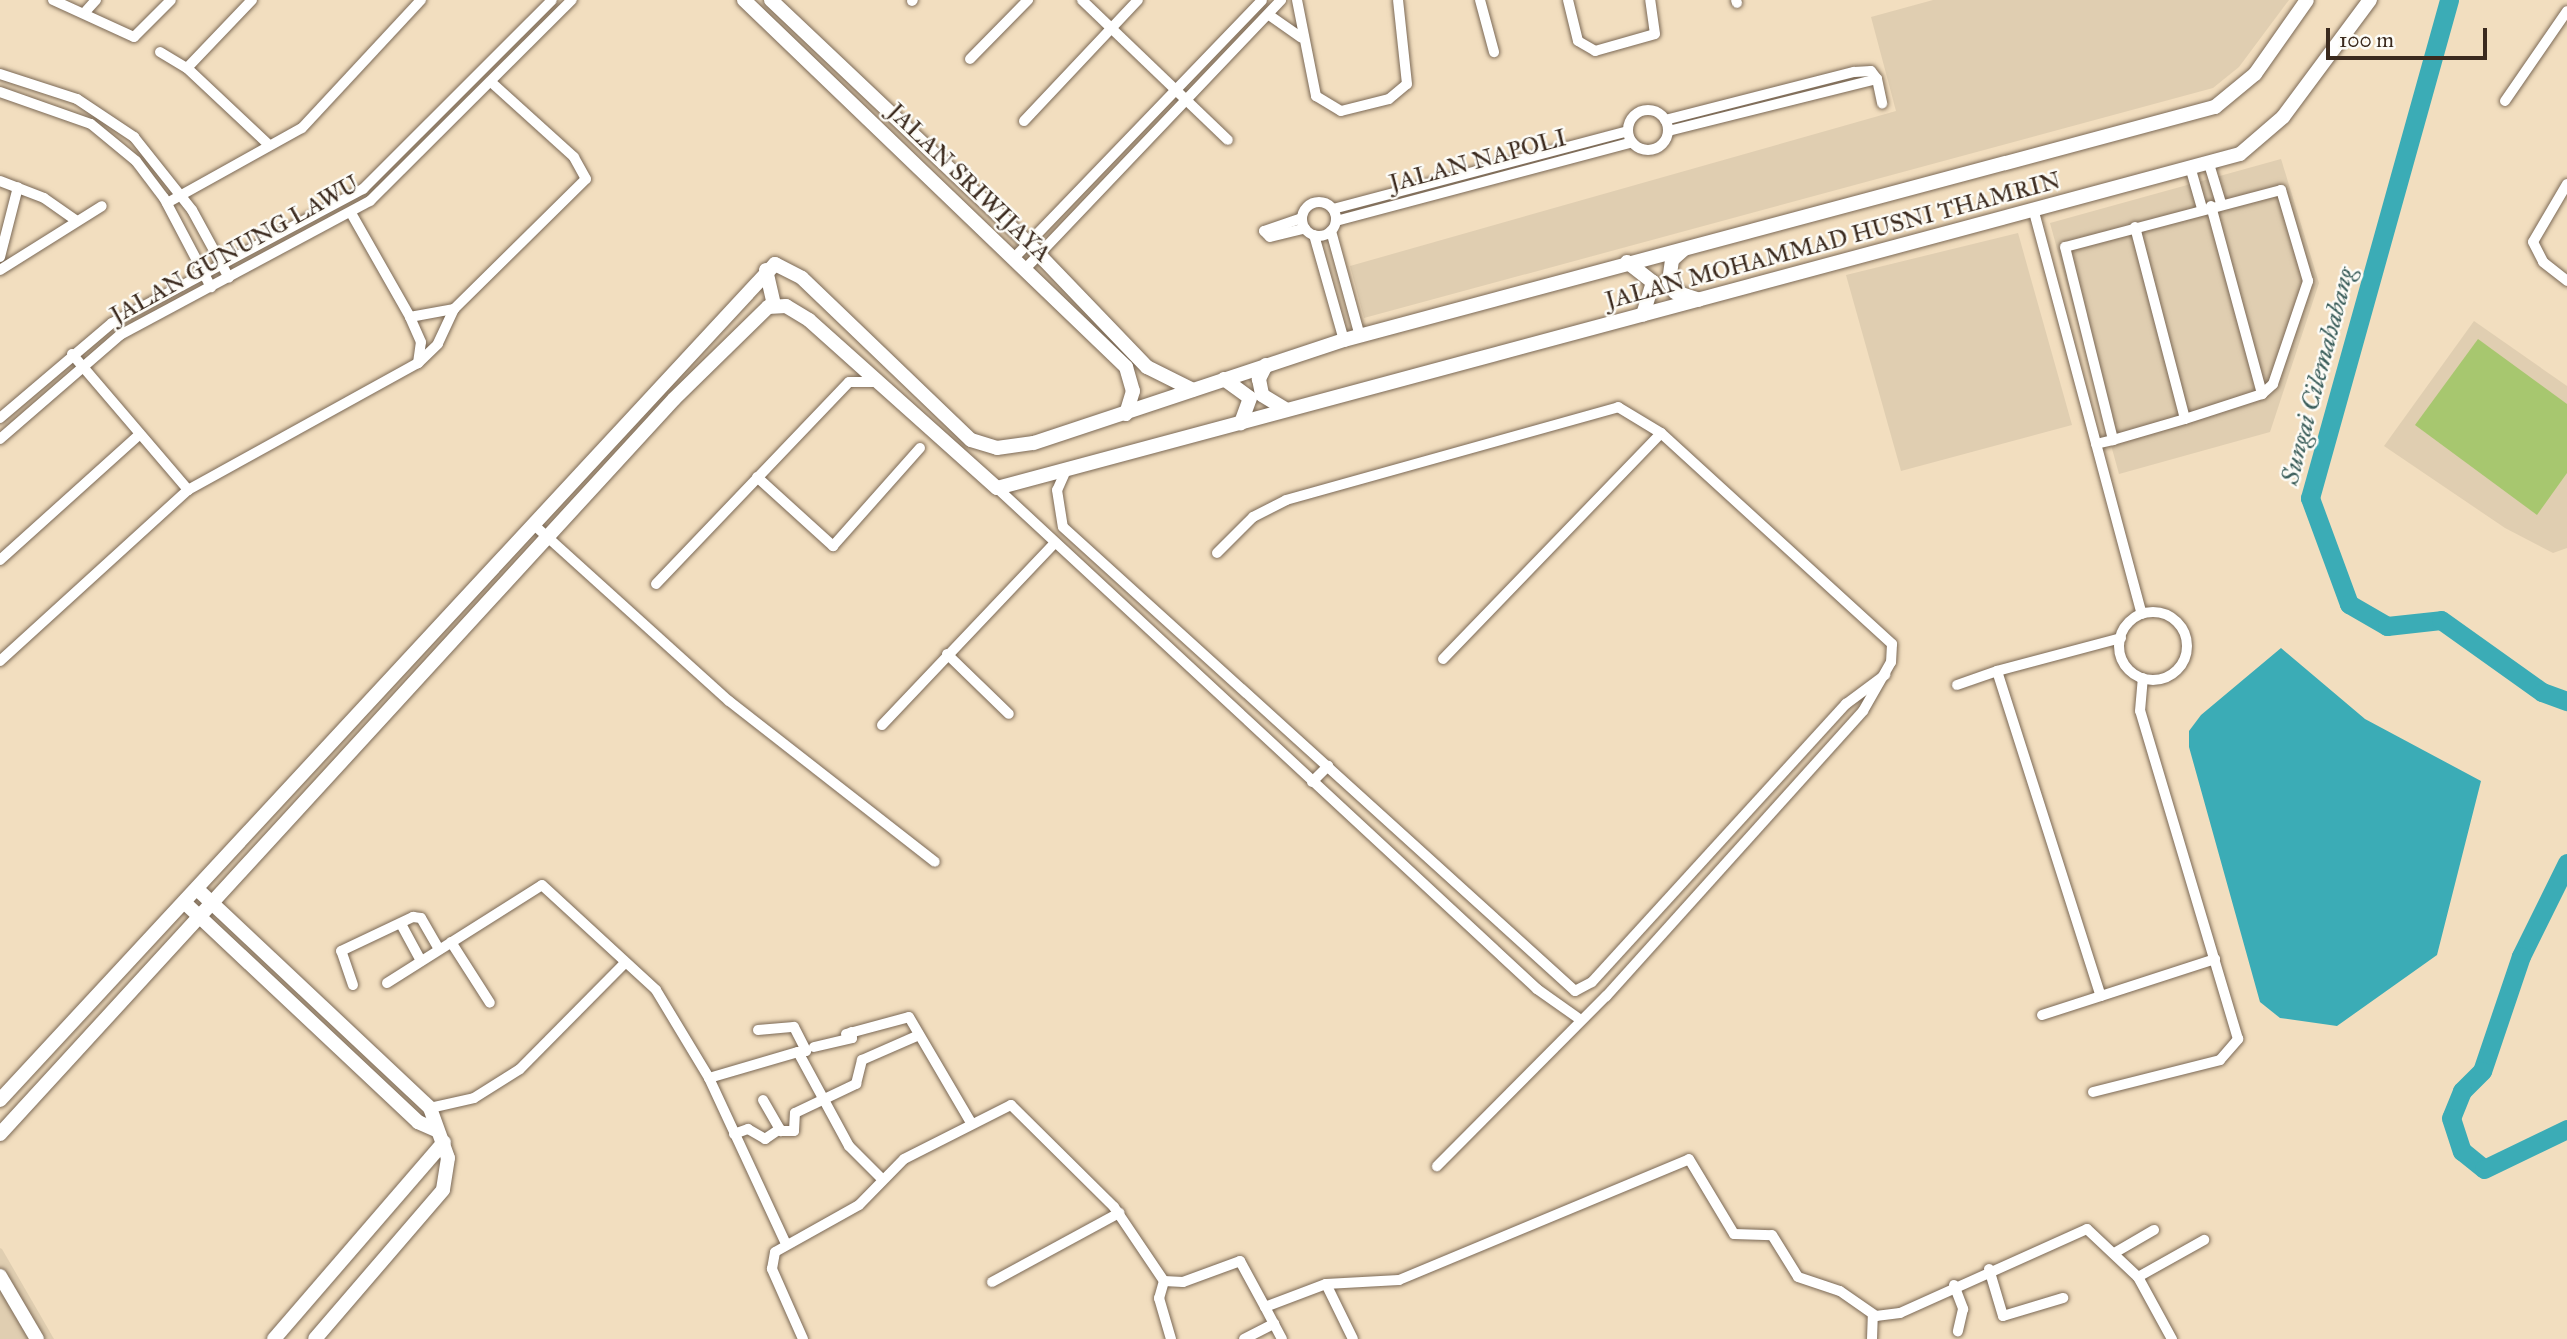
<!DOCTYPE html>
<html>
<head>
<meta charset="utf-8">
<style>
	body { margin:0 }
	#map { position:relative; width:2567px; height:1339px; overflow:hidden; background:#f2debf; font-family:"IM FELL Great Primer",serif }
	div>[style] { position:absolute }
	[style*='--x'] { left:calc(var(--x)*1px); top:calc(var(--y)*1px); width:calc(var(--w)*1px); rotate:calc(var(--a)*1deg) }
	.built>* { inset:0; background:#e0ceb1 }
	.green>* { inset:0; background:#a7c76f }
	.water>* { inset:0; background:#3bacb6 }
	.river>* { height:19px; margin:-9.5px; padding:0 9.5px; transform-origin:9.5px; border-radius:9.5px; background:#3bacb6 }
	.roads { filter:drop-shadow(0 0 2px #7b6956) drop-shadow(0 0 2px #7b6956) }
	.street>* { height:10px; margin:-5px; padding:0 5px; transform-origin:5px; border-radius:5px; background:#fff }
	.street>.ring { margin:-5px; padding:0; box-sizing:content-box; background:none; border:10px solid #fff; border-radius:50% }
	.secondary>* { height:14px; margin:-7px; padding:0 7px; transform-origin:7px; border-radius:7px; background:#fff }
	span { translate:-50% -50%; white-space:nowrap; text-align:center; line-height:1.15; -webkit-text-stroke:5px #fdfcf7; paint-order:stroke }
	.street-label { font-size:24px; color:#3b2a1e }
	.water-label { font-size:26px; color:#3b5e5b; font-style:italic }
	.scale { position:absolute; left:2326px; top:28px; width:161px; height:32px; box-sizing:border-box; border:4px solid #3b2a1e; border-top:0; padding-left:9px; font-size:21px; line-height:24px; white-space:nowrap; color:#3b2a1e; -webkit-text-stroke:5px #fdfcf7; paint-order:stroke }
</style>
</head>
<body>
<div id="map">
	<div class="built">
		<div style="clip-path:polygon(1933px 0,2289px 0,2239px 67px,2213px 88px,1364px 318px,1350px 266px,1896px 111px,1871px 17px)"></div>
		<div style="clip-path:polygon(2281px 159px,2319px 283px,2270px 432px,2119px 474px,2050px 223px)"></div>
		<div style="clip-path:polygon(2018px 233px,2072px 425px,1901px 471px,1846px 275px)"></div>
		<div style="clip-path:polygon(2474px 321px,2567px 386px,2567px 548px,2553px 553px,2505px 528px,2384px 446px)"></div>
		<div style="clip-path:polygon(0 1248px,2px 1249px,54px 1339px,0 1339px)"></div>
	</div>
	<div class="green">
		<div style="clip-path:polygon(2478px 339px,2567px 404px,2567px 473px,2537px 515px,2415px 425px)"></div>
	</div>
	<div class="water">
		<div style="clip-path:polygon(2281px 648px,2365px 719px,2481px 781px,2437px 955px,2337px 1026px,2280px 1018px,2260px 1002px,2189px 747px,2189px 731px,2201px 715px)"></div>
	</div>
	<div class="river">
		<div style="--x:2449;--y:0;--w:517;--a:105.6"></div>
		<div style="--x:2310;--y:498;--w:113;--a:69.8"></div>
		<div style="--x:2349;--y:604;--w:44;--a:30.1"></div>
		<div style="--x:2387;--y:626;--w:54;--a:-6.3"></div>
		<div style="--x:2441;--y:620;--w:124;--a:35.5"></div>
		<div style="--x:2542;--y:692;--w:27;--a:20"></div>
		<div style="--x:2567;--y:863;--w:104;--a:116.3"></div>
		<div style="--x:2521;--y:956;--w:121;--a:108.7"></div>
		<div style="--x:2482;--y:1071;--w:28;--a:135"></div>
		<div style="--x:2462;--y:1091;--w:29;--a:112"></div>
		<div style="--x:2451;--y:1118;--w:35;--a:72"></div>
		<div style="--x:2462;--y:1151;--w:28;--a:39"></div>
		<div style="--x:2484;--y:1169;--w:92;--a:-25.7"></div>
	</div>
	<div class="roads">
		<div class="street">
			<div style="--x:53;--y:0;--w:89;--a:24.6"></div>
			<div style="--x:134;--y:37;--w:52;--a:-45"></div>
			<div style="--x:1082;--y:0;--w:202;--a:43.8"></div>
			<div style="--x:1297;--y:0;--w:98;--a:78.8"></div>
			<div style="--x:1316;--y:96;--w:29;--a:31"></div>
			<div style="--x:1341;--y:111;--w:49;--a:-14"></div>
			<div style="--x:1389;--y:99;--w:23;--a:-40"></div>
			<div style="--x:1407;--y:84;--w:84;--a:-96.1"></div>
			<div style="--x:1480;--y:0;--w:54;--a:74.9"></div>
			<div style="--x:1568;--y:0;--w:42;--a:76.3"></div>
			<div style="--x:1578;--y:41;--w:20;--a:30"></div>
			<div style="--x:1595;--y:51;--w:62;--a:-15.8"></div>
			<div style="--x:1655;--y:34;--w:34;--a:-98"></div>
			<div style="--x:1736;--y:0;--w:3;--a:72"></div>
			<div style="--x:912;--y:1;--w:1;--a:-45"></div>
			<div style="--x:86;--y:11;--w:15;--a:-48"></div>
			<div style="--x:1269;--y:15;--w:39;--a:35"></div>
			<div style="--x:160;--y:52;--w:31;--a:31"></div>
			<div style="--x:187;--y:68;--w:112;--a:43.2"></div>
			<div style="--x:970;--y:59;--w:83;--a:-45.5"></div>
			<div style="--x:187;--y:68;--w:94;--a:-46.3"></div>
			<div style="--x:0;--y:74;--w:81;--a:18"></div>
			<div style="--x:77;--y:99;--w:69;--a:33.7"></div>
			<div style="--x:134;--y:137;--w:93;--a:51.5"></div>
			<div style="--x:192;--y:210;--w:77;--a:61.4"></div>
			<div style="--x:1877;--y:79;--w:25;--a:78"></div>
			<div style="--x:0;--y:92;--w:96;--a:19.4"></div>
			<div style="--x:91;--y:124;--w:58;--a:39.4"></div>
			<div style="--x:136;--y:161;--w:46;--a:52.9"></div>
			<div style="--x:164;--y:198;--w:101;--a:62.2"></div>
			<div style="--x:2505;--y:101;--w:109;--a:-55.4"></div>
			<div class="ring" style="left:1628px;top:110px;width:30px;height:30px"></div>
			<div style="--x:1665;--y:120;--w:195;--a:-14.3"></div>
			<div style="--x:1854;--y:72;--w:17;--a:-3"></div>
			<div style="--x:1871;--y:71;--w:10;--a:53"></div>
			<div style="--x:1877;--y:79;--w:215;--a:166"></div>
			<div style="--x:1024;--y:121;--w:166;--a:-46.7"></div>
			<div style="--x:2209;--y:164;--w:41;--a:72.9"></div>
			<div style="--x:2191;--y:170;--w:40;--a:74"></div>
			<div style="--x:0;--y:181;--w:47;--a:21.1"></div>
			<div style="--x:44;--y:198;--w:39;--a:35"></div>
			<div style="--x:2567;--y:184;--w:67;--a:120.4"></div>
			<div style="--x:2533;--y:242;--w:22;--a:63"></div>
			<div style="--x:2543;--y:262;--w:31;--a:38"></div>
			<div class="ring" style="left:1302px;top:202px;width:24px;height:24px"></div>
			<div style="--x:167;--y:203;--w:154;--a:-29.1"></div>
			<div style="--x:302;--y:128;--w:175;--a:-47.1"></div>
			<div style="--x:2211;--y:206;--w:195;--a:74.8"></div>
			<div style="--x:1333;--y:209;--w:305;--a:-14.8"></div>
			<div style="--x:2034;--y:212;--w:416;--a:75"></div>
			<div style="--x:351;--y:213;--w:120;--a:60.4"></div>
			<div style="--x:1302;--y:218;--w:40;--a:161.1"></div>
			<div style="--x:1264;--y:231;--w:8;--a:45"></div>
			<div style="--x:1270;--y:237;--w:36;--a:-14"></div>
			<div style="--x:1336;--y:221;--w:306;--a:-14.9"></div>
			<div style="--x:2135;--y:227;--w:198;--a:75.4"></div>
			<div style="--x:1331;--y:231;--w:109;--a:74.6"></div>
			<div style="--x:1314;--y:235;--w:109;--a:74.1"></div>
			<div style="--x:0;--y:257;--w:72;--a:-75.6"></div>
			<div style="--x:1015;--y:257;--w:356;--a:-46.1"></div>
			<div style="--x:1026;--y:268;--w:370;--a:-46.4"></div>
			<div style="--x:0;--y:270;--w:120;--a:-32.1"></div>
			<div style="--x:454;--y:309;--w:38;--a:115"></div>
			<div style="--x:438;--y:344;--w:28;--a:136"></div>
			<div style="--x:418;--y:363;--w:21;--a:-82"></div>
			<div style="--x:421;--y:342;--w:27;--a:-114"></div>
			<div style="--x:410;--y:317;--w:45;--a:-10.3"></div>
			<div style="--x:454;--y:309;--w:185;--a:-44.6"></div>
			<div style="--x:586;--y:179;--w:25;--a:-119"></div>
			<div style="--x:574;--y:157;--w:110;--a:-137.9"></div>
			<div style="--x:72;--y:354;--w:179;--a:49.5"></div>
			<div style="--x:0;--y:418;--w:147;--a:-40.3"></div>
			<div style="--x:112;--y:323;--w:285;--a:-28.1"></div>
			<div style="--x:363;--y:189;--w:267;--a:-45"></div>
			<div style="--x:0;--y:439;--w:159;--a:-40.9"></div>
			<div style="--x:120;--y:335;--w:284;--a:-28.2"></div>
			<div style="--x:370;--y:201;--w:285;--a:-44.9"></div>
			<div style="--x:2096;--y:444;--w:17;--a:-13"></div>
			<div style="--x:2113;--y:440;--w:75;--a:-16.3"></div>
			<div style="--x:2185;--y:419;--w:81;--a:-18"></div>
			<div style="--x:2262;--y:394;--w:15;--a:-42"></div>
			<div style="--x:2273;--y:384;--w:109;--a:-71.2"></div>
			<div style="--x:2308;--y:281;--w:95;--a:-106.5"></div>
			<div style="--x:2281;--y:190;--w:223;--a:165.2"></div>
			<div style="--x:2065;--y:247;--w:199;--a:76"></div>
			<div style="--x:1067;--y:468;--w:24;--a:114"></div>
			<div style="--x:1057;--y:490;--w:37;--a:81"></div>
			<div style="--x:1063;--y:527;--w:691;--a:42.18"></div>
			<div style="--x:1575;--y:991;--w:19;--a:-28"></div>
			<div style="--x:1592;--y:982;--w:377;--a:-47.6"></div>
			<div style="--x:1846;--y:704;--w:49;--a:-36.6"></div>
			<div style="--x:757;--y:477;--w:103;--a:42.2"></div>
			<div style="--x:833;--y:546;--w:131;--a:-48.4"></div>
			<div style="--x:997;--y:488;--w:737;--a:42.85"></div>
			<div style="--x:1537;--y:989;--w:50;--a:35.3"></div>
			<div style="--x:533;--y:524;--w:264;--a:42.1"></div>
			<div style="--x:729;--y:701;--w:261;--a:38"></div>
			<div style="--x:1217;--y:553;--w:51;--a:-45"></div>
			<div style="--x:1253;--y:517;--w:37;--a:-27"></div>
			<div style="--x:1286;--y:500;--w:345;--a:-15.6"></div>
			<div style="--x:1618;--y:407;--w:50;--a:31.2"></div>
			<div style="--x:1661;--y:433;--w:313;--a:42.4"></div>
			<div style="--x:1892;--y:644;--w:18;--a:93"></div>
			<div style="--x:1891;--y:662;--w:56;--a:119.7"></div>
			<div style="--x:1863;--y:711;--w:384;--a:132"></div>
			<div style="--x:1606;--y:996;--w:240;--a:134.8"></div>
			<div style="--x:0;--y:560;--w:188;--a:-42"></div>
			<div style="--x:656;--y:584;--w:279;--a:-46.3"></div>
			<div style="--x:849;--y:382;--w:29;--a:0"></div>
			<div class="ring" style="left:2119px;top:612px;width:58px;height:58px"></div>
			<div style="--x:2121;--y:638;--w:128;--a:165.1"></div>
			<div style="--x:1997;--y:671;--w:341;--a:72.3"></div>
			<div style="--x:2101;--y:996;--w:120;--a:-18"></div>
			<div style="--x:947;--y:654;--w:86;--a:44.1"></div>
			<div style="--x:1443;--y:659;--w:314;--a:-46"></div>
			<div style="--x:0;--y:661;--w:254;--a:-42.3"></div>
			<div style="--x:188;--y:490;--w:263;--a:-28.9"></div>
			<div style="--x:1957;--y:685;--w:42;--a:-19.3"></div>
			<div style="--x:882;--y:725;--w:250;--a:-46.5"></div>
			<div style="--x:1312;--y:782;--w:23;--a:-45"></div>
			<div style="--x:401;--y:924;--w:42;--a:61.6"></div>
			<div style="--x:451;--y:942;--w:72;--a:57.4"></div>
			<div style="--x:387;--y:983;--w:183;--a:-32.3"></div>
			<div style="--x:542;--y:885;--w:155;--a:42.6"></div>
			<div style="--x:656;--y:990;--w:103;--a:58.9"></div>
			<div style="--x:709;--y:1078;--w:93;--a:-16.3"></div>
			<div style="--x:798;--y:1052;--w:107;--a:61.5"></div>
			<div style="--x:849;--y:1146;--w:47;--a:45"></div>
			<div style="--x:353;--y:985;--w:36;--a:-109"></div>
			<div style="--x:341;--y:951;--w:80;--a:-25.3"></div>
			<div style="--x:413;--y:917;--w:8;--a:7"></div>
			<div style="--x:421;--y:918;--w:36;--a:60"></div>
			<div style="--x:2042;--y:1015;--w:62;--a:-17.9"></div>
			<div style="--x:758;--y:1030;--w:36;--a:-5"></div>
			<div style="--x:794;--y:1027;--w:27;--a:63"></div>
			<div style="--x:846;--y:1034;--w:65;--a:-15.1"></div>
			<div style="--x:909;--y:1017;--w:121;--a:59.6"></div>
			<div style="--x:814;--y:1047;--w:39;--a:-13"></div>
			<div style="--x:852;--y:1038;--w:6;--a:-99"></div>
			<div style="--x:709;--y:1078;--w:183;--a:65.1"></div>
			<div style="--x:2093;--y:1092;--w:131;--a:-14.1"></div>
			<div style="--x:2220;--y:1060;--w:28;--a:-49"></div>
			<div style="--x:2238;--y:1039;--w:342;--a:-106.6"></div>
			<div style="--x:2140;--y:711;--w:33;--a:-85"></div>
			<div style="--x:763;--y:1100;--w:36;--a:60"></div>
			<div style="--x:781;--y:1131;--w:13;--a:0"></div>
			<div style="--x:794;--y:1131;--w:18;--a:-87"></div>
			<div style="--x:795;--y:1113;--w:68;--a:-25.4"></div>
			<div style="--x:856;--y:1084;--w:25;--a:-76"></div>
			<div style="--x:862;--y:1060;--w:62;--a:-23.7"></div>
			<div style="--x:430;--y:1108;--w:45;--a:-12.8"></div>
			<div style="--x:474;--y:1098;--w:54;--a:-32.2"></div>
			<div style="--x:520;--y:1069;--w:149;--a:-45.3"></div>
			<div style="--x:734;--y:1134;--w:15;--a:-20"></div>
			<div style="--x:748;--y:1129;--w:20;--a:30"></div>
			<div style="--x:765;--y:1139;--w:18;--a:-34"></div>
			<div style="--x:2116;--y:1252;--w:44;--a:-30.1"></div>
			<div style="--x:1989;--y:1269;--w:49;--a:73.4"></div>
			<div style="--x:2003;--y:1316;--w:63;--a:-16.7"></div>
			<div style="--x:2138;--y:1277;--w:76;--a:-29.3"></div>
			<div style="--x:1164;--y:1281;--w:18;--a:106"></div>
			<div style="--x:1159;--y:1298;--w:43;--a:73.7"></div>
			<div style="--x:992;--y:1282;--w:145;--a:-28.5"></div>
			<div style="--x:1326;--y:1284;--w:61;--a:63.9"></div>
			<div style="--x:1954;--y:1285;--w:26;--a:69"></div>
			<div style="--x:1963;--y:1309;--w:23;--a:103"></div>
			<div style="--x:1265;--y:1307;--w:36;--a:62"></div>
			<div style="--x:803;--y:1339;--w:77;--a:-113.9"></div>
			<div style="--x:772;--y:1269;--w:17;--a:-80"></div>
			<div style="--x:775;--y:1252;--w:96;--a:-29.2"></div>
			<div style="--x:859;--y:1205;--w:64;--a:-45.6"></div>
			<div style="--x:904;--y:1159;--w:120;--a:-26.8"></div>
			<div style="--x:1011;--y:1105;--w:145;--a:44.7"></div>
			<div style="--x:1114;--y:1207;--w:89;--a:56"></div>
			<div style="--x:1164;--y:1281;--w:19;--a:3"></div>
			<div style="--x:1183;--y:1282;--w:61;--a:-20.2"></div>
			<div style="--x:1240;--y:1261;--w:52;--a:61.5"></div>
			<div style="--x:1265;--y:1307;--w:65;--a:-20.7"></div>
			<div style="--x:1326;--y:1284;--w:73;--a:-3.1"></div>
			<div style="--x:1399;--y:1280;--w:314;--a:-22.6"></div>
			<div style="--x:1689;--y:1159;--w:87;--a:59"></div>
			<div style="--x:1734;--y:1234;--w:38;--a:2"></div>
			<div style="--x:1772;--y:1235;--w:49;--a:58.2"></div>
			<div style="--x:1798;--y:1277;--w:44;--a:18.4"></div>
			<div style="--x:1840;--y:1291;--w:44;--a:34.8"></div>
			<div style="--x:1876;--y:1316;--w:24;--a:-7"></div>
			<div style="--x:1900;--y:1313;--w:205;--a:-24.2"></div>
			<div style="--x:2087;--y:1229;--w:70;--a:43.3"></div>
			<div style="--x:2138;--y:1277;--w:71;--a:61.3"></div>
			<div style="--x:1244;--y:1339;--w:34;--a:-27"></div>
			<div style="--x:1872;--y:1339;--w:24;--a:-88"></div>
		</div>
		<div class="secondary">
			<div style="--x:744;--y:0;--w:530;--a:43.85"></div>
			<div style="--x:1126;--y:367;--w:25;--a:74"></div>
			<div style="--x:1133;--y:391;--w:24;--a:107"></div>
			<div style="--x:771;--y:0;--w:354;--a:43.4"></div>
			<div style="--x:1028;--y:243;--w:172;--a:46.2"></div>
			<div style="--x:1147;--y:367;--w:51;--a:26.6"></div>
			<div style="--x:1683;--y:250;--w:15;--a:138"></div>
			<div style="--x:1672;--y:260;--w:22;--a:98"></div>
			<div style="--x:1669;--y:282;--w:12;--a:59"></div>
			<div style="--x:1675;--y:292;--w:25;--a:18"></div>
			<div style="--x:1627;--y:262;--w:33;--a:38"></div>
			<div style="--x:1653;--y:282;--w:34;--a:107"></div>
			<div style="--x:766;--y:270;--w:37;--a:77"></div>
			<div style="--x:1266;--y:365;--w:16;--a:117"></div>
			<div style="--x:1259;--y:379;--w:16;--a:79"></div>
			<div style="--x:1262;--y:395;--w:27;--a:31"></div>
			<div style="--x:1224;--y:379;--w:32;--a:36"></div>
			<div style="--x:1250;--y:398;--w:27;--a:110"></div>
			<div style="--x:198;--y:890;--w:318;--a:43.2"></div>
			<div style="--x:430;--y:1108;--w:53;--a:70.2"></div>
			<div style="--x:448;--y:1158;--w:32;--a:99"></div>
			<div style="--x:443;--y:1190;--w:196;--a:130.7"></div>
			<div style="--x:185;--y:903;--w:320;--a:43.2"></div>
			<div style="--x:418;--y:1122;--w:20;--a:24"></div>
			<div style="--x:0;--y:1100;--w:1140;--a:-47.17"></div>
			<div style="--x:775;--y:264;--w:30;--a:27"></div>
			<div style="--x:802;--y:278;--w:234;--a:43.8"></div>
			<div style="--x:971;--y:440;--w:27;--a:17"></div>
			<div style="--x:997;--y:448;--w:37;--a:-8"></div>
			<div style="--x:1034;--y:443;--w:327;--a:-18.4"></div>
			<div style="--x:1344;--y:340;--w:902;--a:-14.98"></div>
			<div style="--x:2215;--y:107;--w:52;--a:-39.5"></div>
			<div style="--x:2255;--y:74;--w:90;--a:-54.9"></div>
			<div style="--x:0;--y:1134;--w:997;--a:-47.48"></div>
			<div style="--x:674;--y:399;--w:132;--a:-44.4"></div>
			<div style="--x:768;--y:307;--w:18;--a:-3"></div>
			<div style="--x:786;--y:306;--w:27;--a:31"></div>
			<div style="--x:809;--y:320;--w:252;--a:41.8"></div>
			<div style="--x:997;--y:488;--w:1287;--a:-15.04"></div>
			<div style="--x:2240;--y:154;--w:57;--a:-40.7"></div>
			<div style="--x:2283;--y:117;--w:146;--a:-53.4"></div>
			<div style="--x:0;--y:1276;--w:73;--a:59.6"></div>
			<div style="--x:274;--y:1339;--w:260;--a:-49.2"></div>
		</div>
	</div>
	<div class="street-label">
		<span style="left:1478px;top:161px;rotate:-15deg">JALAN NAPOLI</span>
		<span style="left:969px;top:183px;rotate:44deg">JALAN SRIWIJAYA</span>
		<span style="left:1833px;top:241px;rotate:-15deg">JALAN MOHAMMAD HUSNI THAMRIN</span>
		<span style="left:235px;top:250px;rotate:-29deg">JALAN GUNUNG LAWU</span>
	</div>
	<div class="water-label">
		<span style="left:2318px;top:376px;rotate:-75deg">Sungai Cilemahabang</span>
	</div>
	<div class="scale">100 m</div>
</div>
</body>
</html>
